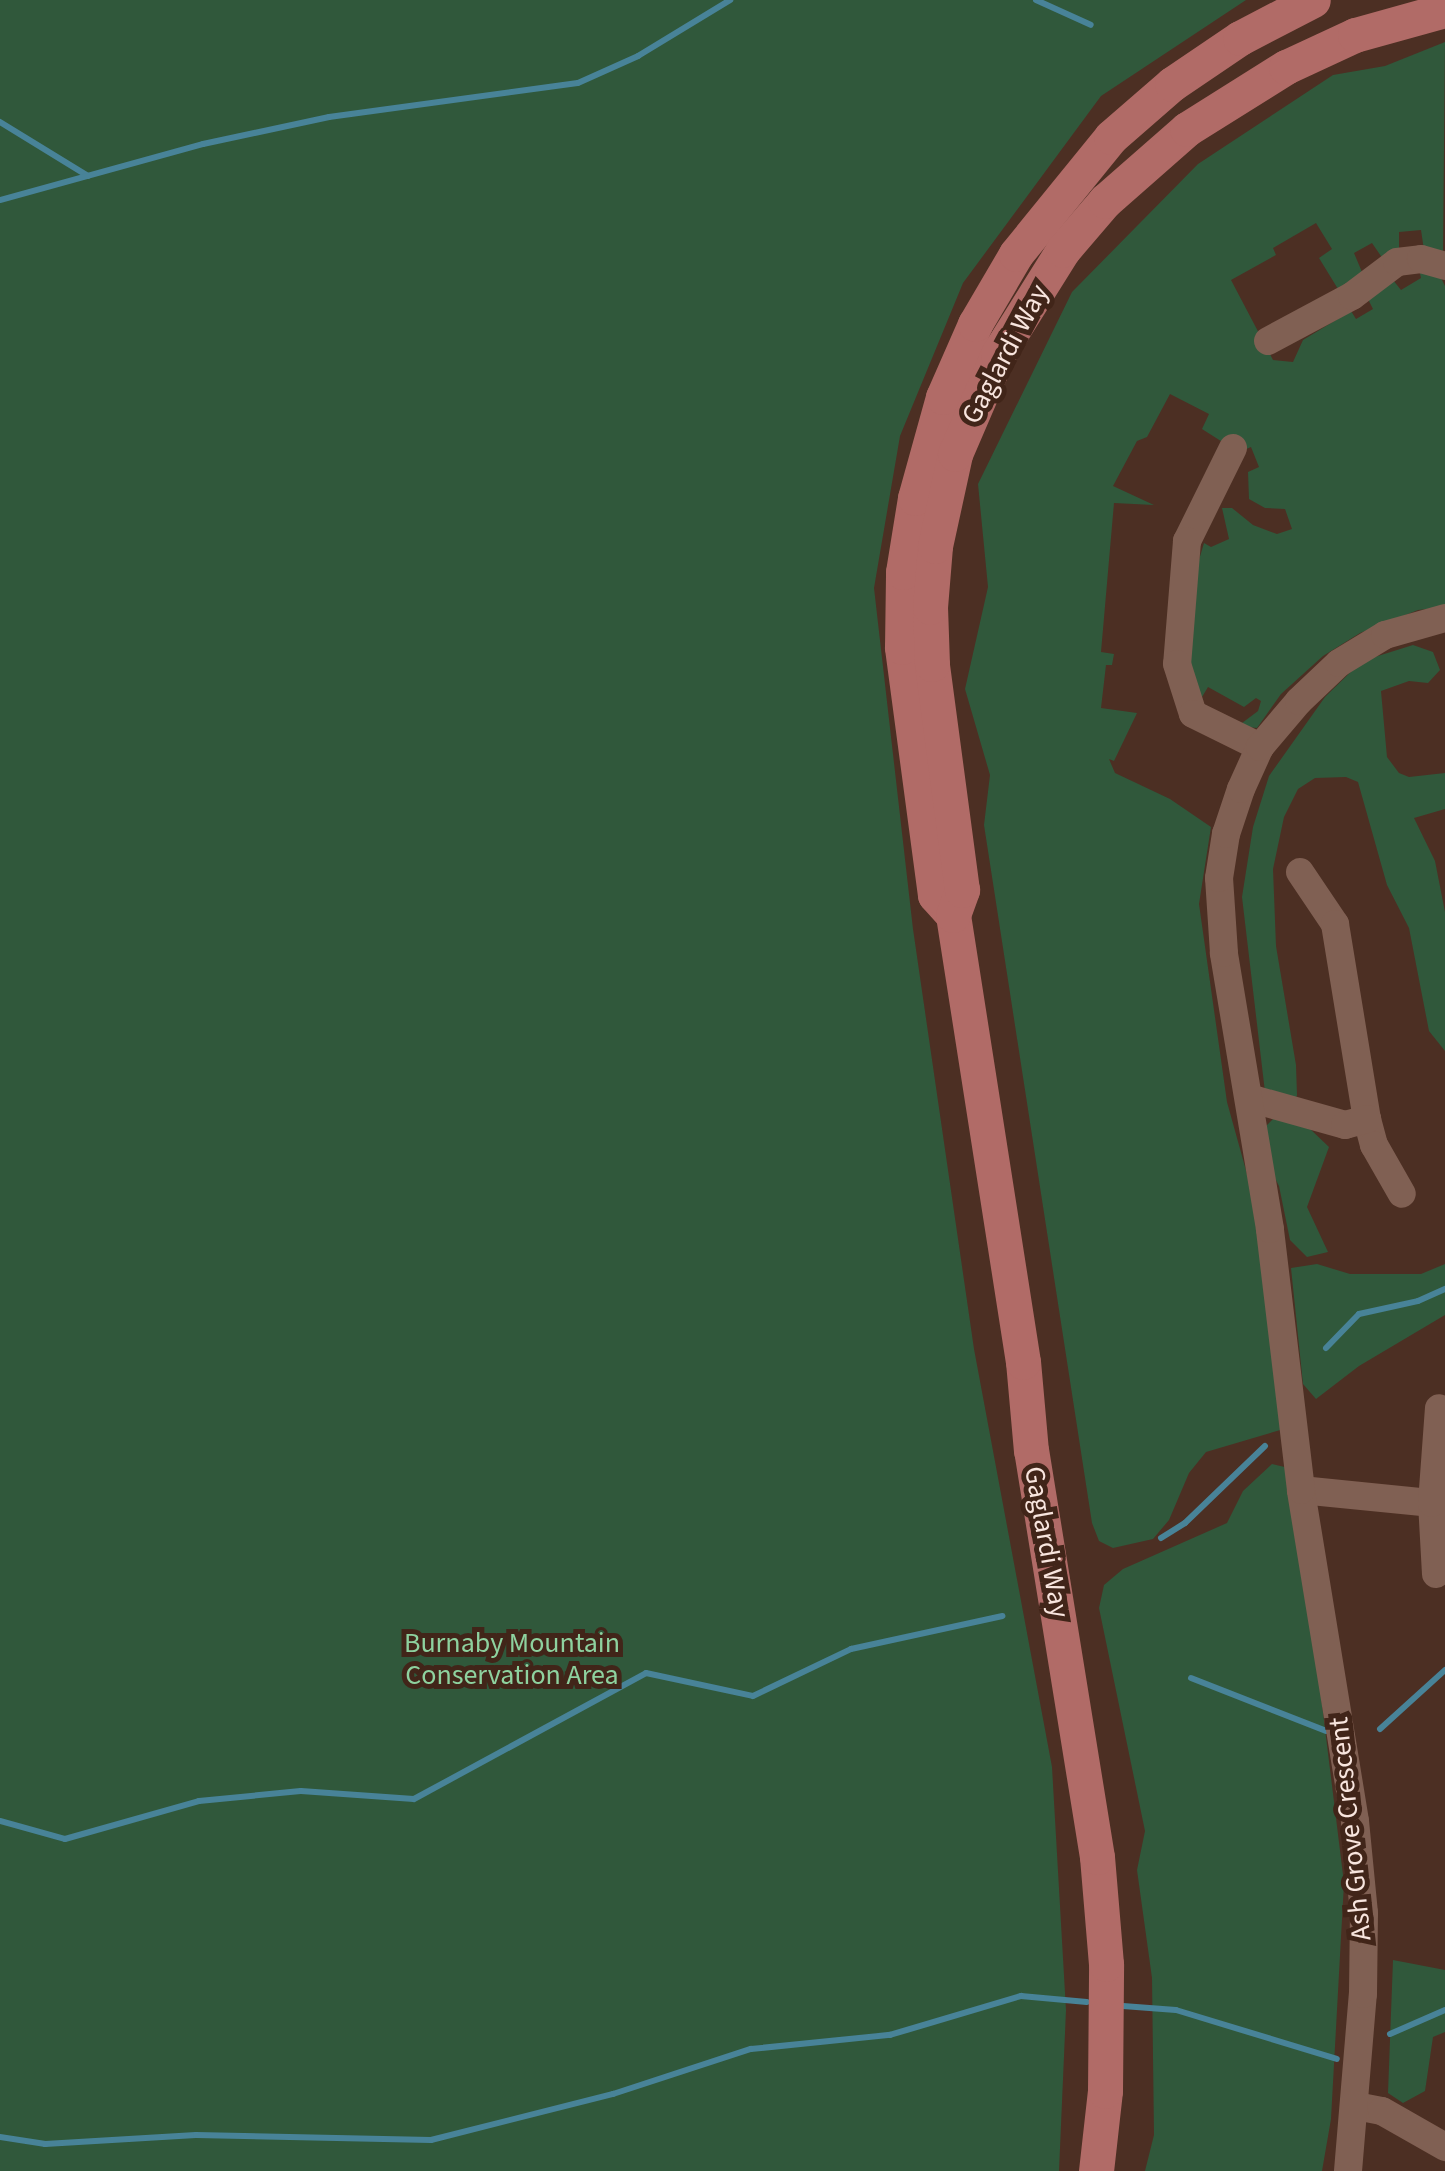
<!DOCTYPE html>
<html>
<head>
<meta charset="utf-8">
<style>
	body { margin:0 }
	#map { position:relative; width:1445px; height:2171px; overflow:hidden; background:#4c2f23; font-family:"Source Sans 3",sans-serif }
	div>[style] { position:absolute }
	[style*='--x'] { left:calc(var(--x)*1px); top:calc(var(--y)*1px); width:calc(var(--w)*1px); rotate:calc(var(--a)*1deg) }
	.green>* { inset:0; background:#30583b }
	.stream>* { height:6px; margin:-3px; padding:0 3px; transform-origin:3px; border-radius:3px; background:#488398 }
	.minor>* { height:28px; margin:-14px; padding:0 14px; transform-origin:14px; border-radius:14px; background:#806053 }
	.major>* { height:35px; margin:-17.5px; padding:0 17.5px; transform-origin:17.5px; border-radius:17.5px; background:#b16b67 }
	span { translate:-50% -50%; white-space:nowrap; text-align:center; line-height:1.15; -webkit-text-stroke:10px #412519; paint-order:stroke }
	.street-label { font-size:28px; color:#f8e5de }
	.park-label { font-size:28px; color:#8ed29f }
</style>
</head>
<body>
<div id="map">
	<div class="green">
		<div style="clip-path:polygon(0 0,1246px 0,1101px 96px,963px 283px,900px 436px,874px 588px,913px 929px,974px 1349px,1052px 1767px,1066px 2010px,1059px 2171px,0 2171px)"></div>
		<div style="clip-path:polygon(1445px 42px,1443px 254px,1424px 250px,1421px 230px,1399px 232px,1399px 250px,1383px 259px,1372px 243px,1354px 253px,1362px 272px,1338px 289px,1319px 258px,1332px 249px,1316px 223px,1273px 248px,1276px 255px,1231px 280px,1273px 360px,1293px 362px,1303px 340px,1351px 311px,1356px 319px,1373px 309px,1368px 299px,1393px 280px,1401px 290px,1421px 278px,1419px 269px,1441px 278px,1445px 286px,1445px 607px,1418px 610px,1360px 633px,1323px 656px,1281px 694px,1257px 728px,1248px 727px,1242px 723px,1258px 711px,1261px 701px,1256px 698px,1244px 707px,1208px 687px,1202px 697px,1187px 682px,1196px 570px,1204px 543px,1211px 547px,1229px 539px,1222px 508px,1232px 508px,1253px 525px,1277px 534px,1292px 529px,1285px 509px,1265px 508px,1249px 499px,1248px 472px,1259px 467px,1251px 447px,1244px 450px,1224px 443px,1202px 429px,1209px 414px,1170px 394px,1147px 437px,1137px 441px,1113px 486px,1154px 505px,1114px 503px,1101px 652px,1114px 654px,1112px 665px,1106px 665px,1101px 708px,1137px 713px,1114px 761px,1109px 759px,1115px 773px,1170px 799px,1211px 827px,1199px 904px,1227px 1102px,1272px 1264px,1287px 1428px,1206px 1452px,1189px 1473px,1169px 1520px,1153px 1539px,1113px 1548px,1099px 1541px,1092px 1523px,984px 825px,990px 775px,965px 689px,988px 587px,978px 484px,1072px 292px,1198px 164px,1333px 75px,1385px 66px)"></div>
		<div style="clip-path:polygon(1413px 645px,1433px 652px,1440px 670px,1428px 683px,1409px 681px,1381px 691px,1387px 757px,1399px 773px,1409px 777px,1445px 773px,1445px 809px,1414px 818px,1435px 861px,1445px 912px,1445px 1051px,1429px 1031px,1409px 928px,1387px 885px,1358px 782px,1346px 777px,1315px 778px,1298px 789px,1284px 817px,1273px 869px,1276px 946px,1296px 1065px,1297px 1095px,1295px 1101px,1265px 1092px,1242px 897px,1253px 827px,1269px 776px,1325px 697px,1362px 661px)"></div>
		<div style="clip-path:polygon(1275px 1117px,1307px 1126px,1329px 1147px,1307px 1207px,1328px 1252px,1307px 1257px,1290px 1240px,1279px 1186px,1261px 1151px,1266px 1126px)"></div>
		<div style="clip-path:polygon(1317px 1264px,1350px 1274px,1421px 1274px,1445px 1264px,1445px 1315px,1359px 1366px,1316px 1399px,1303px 1384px,1291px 1268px)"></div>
		<div style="clip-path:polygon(1272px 1464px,1293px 1469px,1344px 1883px,1331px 2119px,1322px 2171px,1145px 2171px,1154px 2135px,1152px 1978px,1137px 1870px,1145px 1831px,1099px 1608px,1104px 1585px,1123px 1569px,1227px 1523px,1243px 1491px)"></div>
		<div style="clip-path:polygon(1393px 1960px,1445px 1970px,1445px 2032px,1433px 2037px,1425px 2091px,1403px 2103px,1388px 2093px)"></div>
	</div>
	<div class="stream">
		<div style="--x:1036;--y:0;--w:60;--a:24.4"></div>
		<div style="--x:0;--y:122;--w:103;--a:31.5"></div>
		<div style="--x:0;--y:200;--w:211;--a:-15.4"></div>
		<div style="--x:203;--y:144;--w:129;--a:-12.1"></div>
		<div style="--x:329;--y:117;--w:251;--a:-7.8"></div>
		<div style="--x:578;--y:83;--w:66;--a:-24.2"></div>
		<div style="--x:638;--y:56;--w:108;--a:-31.3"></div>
		<div style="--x:1326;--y:1348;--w:47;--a:-45.9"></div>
		<div style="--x:1359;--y:1314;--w:60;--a:-12.4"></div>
		<div style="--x:1418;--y:1301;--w:30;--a:-24"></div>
		<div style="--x:1161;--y:1538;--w:28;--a:-32"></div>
		<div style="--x:1185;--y:1523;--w:111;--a:-43.9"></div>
		<div style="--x:1191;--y:1678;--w:145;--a:21.4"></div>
		<div style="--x:1380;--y:1729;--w:88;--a:-42.2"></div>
		<div style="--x:0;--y:1821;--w:67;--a:15.5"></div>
		<div style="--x:65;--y:1839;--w:139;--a:-15.8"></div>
		<div style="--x:199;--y:1801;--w:102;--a:-5.6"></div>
		<div style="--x:301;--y:1791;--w:113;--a:4"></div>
		<div style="--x:414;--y:1799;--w:264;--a:-28.5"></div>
		<div style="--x:646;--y:1673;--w:109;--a:12.1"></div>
		<div style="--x:753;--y:1696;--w:109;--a:-25.6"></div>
		<div style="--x:851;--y:1649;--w:155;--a:-12.3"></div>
		<div style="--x:1123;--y:2006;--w:53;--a:4.3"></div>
		<div style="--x:1176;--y:2010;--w:168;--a:16.9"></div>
		<div style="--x:1390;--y:2034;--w:60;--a:-23.6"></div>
		<div style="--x:0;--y:2137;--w:46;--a:8.8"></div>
		<div style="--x:45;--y:2144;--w:151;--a:-3.4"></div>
		<div style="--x:196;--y:2135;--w:235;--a:1.2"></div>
		<div style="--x:431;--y:2140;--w:188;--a:-14.2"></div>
		<div style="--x:613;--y:2094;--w:145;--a:-18.1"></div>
		<div style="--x:751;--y:2049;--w:140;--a:-5.8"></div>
		<div style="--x:890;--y:2035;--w:137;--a:-16.6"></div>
		<div style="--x:1021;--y:1996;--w:66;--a:5.2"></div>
	</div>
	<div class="minor">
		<div style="--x:1268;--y:341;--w:95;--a:-28.2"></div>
		<div style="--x:1352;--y:296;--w:56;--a:-37.1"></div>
		<div style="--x:1397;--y:262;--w:24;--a:-7"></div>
		<div style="--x:1421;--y:259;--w:25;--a:16"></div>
		<div style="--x:1233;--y:448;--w:104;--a:116.3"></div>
		<div style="--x:1187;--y:541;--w:123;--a:94.6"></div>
		<div style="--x:1177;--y:664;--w:52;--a:72.3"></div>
		<div style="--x:1193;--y:714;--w:75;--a:26.2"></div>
		<div style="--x:1300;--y:872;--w:63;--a:56.1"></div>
		<div style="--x:1335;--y:924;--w:198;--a:80.7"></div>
		<div style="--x:1367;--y:1119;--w:27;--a:75"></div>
		<div style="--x:1374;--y:1145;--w:56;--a:60.3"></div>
		<div style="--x:1249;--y:1098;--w:100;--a:15.7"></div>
		<div style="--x:1345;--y:1125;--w:23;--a:-15"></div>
		<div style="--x:1301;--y:1490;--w:132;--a:5.7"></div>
		<div style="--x:1436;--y:1574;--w:71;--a:-93.2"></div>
		<div style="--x:1432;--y:1503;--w:95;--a:-85.8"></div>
		<div style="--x:1356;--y:2106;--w:26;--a:11"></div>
		<div style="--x:1382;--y:2111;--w:73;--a:29.7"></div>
		<div style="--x:1348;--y:2171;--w:178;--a:-85.2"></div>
		<div style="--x:1363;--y:1994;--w:81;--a:-89.3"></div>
		<div style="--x:1364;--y:1913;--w:92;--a:-95.6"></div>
		<div style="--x:1355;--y:1821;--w:335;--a:-99.3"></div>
		<div style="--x:1301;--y:1490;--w:263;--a:-96.8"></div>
		<div style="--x:1270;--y:1229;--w:280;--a:-99.5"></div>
		<div style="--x:1224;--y:953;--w:75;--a:-93.8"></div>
		<div style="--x:1219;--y:878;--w:45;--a:-81"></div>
		<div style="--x:1226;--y:834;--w:47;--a:-71.6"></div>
		<div style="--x:1241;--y:789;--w:46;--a:-65.7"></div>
		<div style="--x:1260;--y:747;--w:60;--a:-49.7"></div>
		<div style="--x:1299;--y:701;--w:55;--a:-43.5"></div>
		<div style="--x:1339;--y:663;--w:54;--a:-31.3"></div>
		<div style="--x:1385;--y:635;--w:62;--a:-15.8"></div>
	</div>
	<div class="major">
		<div style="--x:953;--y:915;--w:27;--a:-132"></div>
		<div style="--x:935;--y:895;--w:250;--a:-97.6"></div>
		<div style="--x:902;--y:647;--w:75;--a:-89.2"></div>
		<div style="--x:903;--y:572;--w:75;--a:-80.8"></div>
		<div style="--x:915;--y:498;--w:105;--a:-74.5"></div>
		<div style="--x:943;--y:397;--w:80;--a:-66.3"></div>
		<div style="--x:975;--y:324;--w:81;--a:-59.6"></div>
		<div style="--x:1016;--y:254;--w:151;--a:-50.9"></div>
		<div style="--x:1111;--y:137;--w:81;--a:-41"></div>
		<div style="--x:1172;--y:84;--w:82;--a:-34.1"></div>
		<div style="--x:1240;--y:38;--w:82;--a:-27.5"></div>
		<div style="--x:1096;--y:2171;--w:81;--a:-83.6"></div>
		<div style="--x:1105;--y:2091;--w:127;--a:-89.5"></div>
		<div style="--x:1106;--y:1964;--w:107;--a:-94.8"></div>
		<div style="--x:1097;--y:1857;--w:411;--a:-99.2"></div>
		<div style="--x:1031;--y:1451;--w:89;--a:-95.1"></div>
		<div style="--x:1023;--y:1362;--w:452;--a:-98.9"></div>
		<div style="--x:953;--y:915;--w:27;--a:-70"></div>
		<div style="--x:962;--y:890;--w:228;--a:-97.6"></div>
		<div style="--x:932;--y:664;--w:57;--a:-92"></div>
		<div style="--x:930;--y:607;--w:61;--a:-85.3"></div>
		<div style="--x:935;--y:546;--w:94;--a:-77.7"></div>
		<div style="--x:955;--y:454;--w:109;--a:-66.7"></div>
		<div style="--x:998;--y:354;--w:123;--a:-58"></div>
		<div style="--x:1063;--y:250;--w:65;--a:-49.4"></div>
		<div style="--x:1105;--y:201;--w:109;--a:-41.3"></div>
		<div style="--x:1187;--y:129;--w:117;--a:-32.1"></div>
		<div style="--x:1286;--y:67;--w:76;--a:-24.9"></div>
		<div style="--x:1355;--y:35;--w:93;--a:-15.5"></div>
	</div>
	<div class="street-label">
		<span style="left:1005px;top:354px;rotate:-62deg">Gaglardi Way</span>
		<span style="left:1047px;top:1542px;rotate:80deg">Gaglardi Way</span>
		<span style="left:1350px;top:1829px;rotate:-96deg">Ash Grove Crescent</span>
	</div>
	<div class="park-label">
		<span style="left:512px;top:1659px">Burnaby Mountain<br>Conservation Area</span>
	</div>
</div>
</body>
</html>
